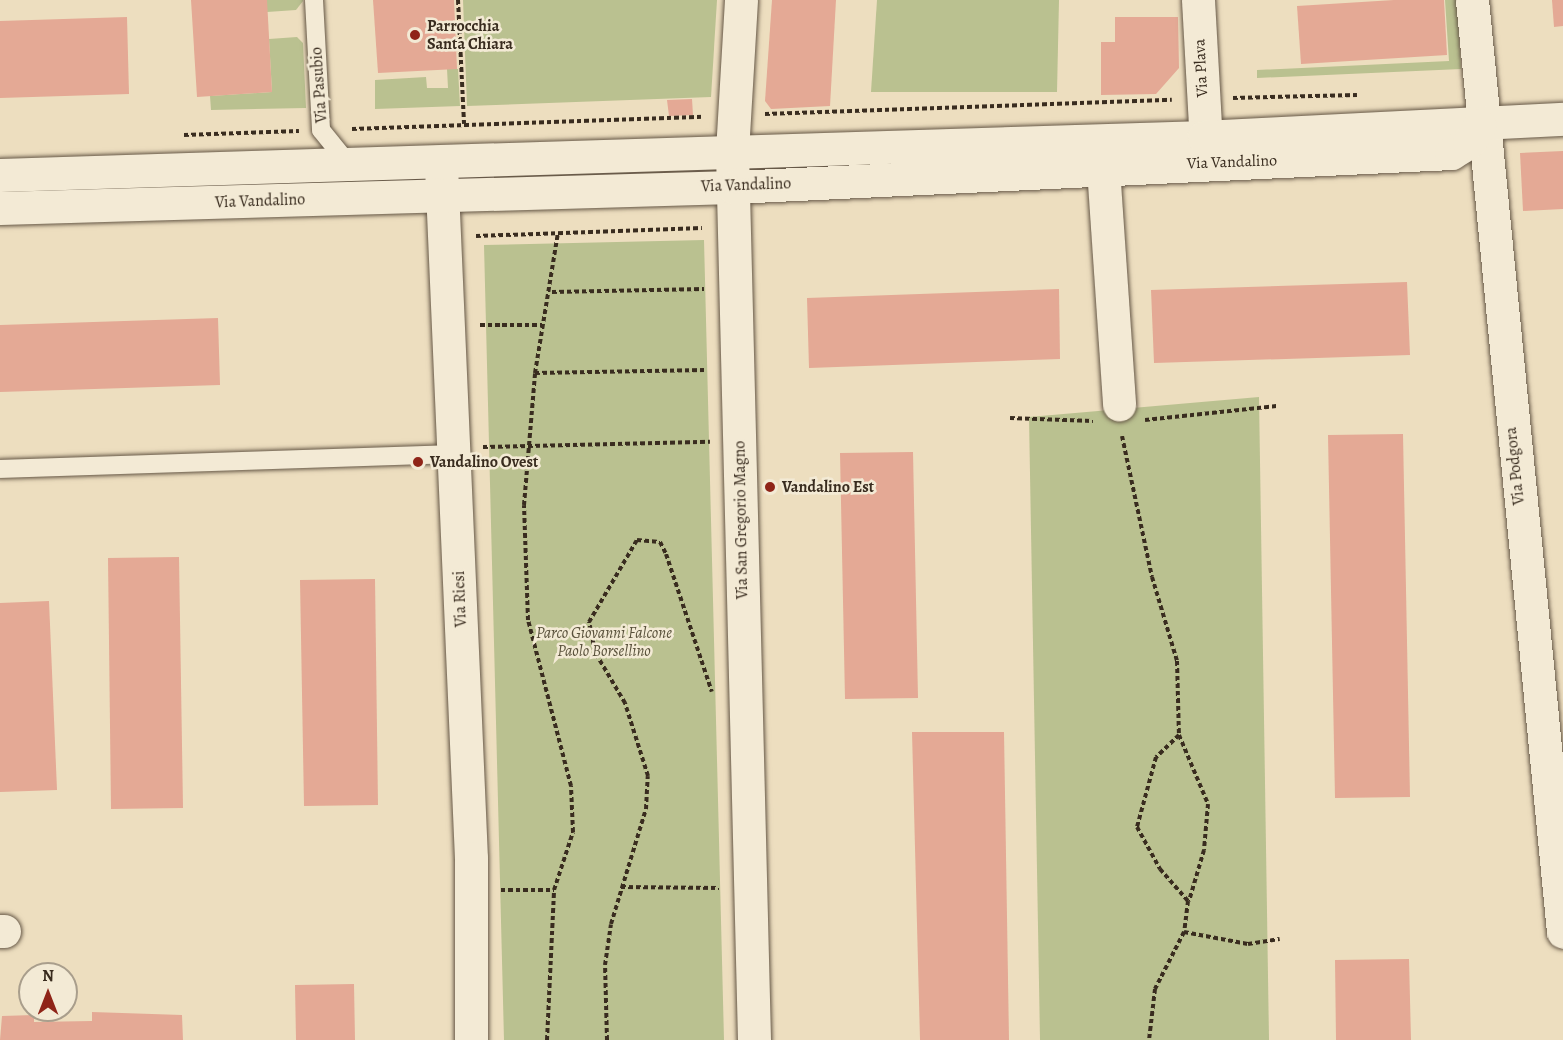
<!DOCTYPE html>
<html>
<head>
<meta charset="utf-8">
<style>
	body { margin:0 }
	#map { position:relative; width:1563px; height:1040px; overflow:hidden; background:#eddebf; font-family:Alegreya,serif }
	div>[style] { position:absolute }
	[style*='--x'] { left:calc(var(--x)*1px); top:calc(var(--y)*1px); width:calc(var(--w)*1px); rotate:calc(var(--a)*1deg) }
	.green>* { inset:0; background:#bac190 }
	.building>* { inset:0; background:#e4a995 }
	.path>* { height:4px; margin-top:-2px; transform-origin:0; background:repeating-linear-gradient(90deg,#392c1f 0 4.5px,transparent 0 7.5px) }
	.roads { filter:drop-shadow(0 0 2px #665847) drop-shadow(0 0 2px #665847) }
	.service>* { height:18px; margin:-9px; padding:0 9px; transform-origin:9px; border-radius:9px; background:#f3ead5 }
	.minor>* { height:33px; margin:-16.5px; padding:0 16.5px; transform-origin:16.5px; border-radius:16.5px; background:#f3ead5 }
	.tertiary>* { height:33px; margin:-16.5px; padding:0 16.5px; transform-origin:16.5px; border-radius:16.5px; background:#f3ead5 }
	.dots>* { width:16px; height:16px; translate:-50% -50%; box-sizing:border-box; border:3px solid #f3ead5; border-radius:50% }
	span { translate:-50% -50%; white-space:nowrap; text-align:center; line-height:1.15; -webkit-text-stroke:5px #f3ead5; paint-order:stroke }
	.poi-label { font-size:16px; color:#392c1f; font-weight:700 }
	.left { translate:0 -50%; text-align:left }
	.street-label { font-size:16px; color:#392c1f }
	.park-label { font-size:16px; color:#59513b; font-style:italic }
	.north { position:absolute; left:18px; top:962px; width:60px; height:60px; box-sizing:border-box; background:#f3ead5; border:2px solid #a99e8c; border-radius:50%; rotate:0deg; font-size:16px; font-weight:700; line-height:24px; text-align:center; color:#392c1f }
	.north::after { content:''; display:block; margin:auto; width:21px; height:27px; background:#8f2418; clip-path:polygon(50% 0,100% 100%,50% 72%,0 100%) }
</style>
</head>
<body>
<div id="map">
	<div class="green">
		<div style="clip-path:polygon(267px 0,303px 0,303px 1px,296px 10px,267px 12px)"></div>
		<div style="clip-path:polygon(463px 0,717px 0,711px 97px,467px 106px)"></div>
		<div style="clip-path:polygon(877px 0,1059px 0,1057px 92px,871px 92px)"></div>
		<div style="clip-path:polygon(1445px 0,1457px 0,1461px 69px,1257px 78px,1257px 70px,1449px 61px)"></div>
		<div style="clip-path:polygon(297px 37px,303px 43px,306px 108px,211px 110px,210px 96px,272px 92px,269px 39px)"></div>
		<div style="clip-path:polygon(447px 69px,458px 69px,460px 106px,375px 109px,375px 80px,426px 77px,427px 88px,448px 88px)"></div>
		<div style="clip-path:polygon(704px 240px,724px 1040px,504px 1040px,484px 245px)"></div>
		<div style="clip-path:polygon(1259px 397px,1269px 1040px,1040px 1040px,1029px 417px)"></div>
	</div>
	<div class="building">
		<div style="clip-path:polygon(191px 0,267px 0,272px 92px,197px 97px)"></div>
		<div style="clip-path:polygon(373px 0,454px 0,457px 69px,378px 73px)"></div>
		<div style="clip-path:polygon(772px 0,836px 0,830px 106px,771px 109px,765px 101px)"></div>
		<div style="clip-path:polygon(1394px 0,1444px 0,1447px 55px,1301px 64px,1297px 6px)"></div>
		<div style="clip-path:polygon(1552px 0,1563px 0,1563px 26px,1554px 27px)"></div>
		<div style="clip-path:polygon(127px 17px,129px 94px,0 98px,0 21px)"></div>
		<div style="clip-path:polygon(1115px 17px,1178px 17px,1179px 68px,1156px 94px,1101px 95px,1101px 42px,1115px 42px)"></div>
		<div style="clip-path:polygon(692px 99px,693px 115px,669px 116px,667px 100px)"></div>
		<div style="clip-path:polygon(1563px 151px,1563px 209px,1523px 211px,1520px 153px)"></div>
		<div style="clip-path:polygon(1407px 282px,1410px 355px,1154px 363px,1151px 290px)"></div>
		<div style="clip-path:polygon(1059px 289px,1060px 359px,809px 368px,807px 298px)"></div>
		<div style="clip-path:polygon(218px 318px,220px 385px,0 392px,0 325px)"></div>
		<div style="clip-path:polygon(1403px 434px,1410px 797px,1335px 798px,1328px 435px)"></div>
		<div style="clip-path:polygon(913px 452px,918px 698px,845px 699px,840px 453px)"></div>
		<div style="clip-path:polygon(179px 557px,183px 808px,111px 809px,108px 558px)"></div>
		<div style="clip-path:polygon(375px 579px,378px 805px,304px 806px,300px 580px)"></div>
		<div style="clip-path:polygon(49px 601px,57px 790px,0 792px,0 603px)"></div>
		<div style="clip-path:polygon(912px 732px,1004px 732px,1009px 1040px,920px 1040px)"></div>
		<div style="clip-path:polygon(1409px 959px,1411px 1040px,1336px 1040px,1335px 960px)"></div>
		<div style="clip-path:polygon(354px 984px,355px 1040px,296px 1040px,295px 985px)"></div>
		<div style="clip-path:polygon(92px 1012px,182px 1015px,183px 1040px,0 1040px,2px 1016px,34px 1015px,34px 1022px,92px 1021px)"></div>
	</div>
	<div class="path">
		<div style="--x:458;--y:0;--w:124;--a:87.2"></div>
		<div style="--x:1233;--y:98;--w:124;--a:-1.4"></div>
		<div style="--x:765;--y:114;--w:407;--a:-2"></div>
		<div style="--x:352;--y:129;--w:352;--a:-2"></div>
		<div style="--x:184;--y:135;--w:115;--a:-2"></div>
		<div style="--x:476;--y:236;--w:226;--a:-2"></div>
		<div style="--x:552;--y:292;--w:152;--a:-1.1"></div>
		<div style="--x:480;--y:325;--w:62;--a:0"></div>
		<div style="--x:535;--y:373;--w:170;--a:-1"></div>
		<div style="--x:1010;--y:418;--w:83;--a:2.1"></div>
		<div style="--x:1145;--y:420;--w:132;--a:-6.1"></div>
		<div style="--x:1122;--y:436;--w:144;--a:78"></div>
		<div style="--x:1152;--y:577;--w:88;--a:73.4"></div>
		<div style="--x:1177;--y:661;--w:74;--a:88.5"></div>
		<div style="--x:1179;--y:735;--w:32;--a:136"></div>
		<div style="--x:1156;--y:757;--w:73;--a:105.2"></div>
		<div style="--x:1137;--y:827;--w:48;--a:61.3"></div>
		<div style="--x:1160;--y:869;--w:43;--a:48.8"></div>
		<div style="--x:1188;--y:901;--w:31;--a:97"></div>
		<div style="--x:1184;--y:932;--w:64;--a:117"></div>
		<div style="--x:1155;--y:989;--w:51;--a:96.7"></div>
		<div style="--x:483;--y:447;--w:227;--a:-1.3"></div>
		<div style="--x:1179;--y:735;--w:75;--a:67.2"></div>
		<div style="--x:1208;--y:804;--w:46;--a:95"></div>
		<div style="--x:1204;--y:850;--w:53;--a:106.4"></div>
		<div style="--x:621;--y:887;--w:98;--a:0.6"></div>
		<div style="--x:501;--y:890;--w:53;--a:0"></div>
		<div style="--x:1184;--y:932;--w:65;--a:10.6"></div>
		<div style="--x:1248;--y:944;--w:32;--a:-9"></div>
		<div style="--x:547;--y:1040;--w:150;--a:-87.3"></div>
		<div style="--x:554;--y:890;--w:61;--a:-71.9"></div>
		<div style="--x:573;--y:832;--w:46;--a:-92.5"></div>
		<div style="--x:571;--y:786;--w:171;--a:-104.5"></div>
		<div style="--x:528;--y:620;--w:115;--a:-92"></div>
		<div style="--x:524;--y:505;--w:132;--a:-85.2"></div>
		<div style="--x:535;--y:373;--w:142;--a:-80.7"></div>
		<div style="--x:607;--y:1040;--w:75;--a:-91.5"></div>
		<div style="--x:605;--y:965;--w:41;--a:-81.7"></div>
		<div style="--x:611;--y:924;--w:120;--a:-73.1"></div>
		<div style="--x:646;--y:809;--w:33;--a:-87"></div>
		<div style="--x:648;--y:776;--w:77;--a:-107.5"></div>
		<div style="--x:625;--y:703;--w:59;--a:-120.5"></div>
		<div style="--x:595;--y:652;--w:31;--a:-101"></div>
		<div style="--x:589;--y:622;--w:95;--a:-59.7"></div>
		<div style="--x:637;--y:540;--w:23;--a:5"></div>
		<div style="--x:660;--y:542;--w:13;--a:63"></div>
		<div style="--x:666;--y:554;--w:145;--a:71.6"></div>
	</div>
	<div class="roads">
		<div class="service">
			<div style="--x:314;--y:0;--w:130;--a:86.9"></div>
			<div style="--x:321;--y:130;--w:41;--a:50.9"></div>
			<div style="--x:0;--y:469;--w:454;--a:-1.9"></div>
		</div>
		<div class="minor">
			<div style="--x:741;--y:0;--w:152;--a:93.4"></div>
			<div style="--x:732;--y:152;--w:888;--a:88.58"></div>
			<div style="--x:1198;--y:0;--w:163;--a:86.8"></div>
			<div style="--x:1472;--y:0;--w:936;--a:84.42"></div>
			<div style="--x:441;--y:166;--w:693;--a:87.52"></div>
			<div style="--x:471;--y:858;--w:182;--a:90"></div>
			<div style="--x:1103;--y:168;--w:237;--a:86.1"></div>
			<div style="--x:0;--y:931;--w:4;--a:0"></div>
		</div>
		<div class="tertiary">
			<div style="--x:0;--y:175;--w:1205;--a:-1.81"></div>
			<div style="--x:1204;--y:137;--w:359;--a:-2.9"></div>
			<div style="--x:0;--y:208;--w:733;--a:-1.64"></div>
			<div style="--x:733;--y:187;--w:719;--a:-2.71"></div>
			<div style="--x:1451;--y:153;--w:21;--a:-31"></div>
			<div style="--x:1469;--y:142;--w:20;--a:-57"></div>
		</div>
	</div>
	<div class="dots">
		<div style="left:415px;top:35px;background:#8f2418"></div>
		<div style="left:418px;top:462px;background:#8f2418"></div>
		<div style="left:770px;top:487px;background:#8f2418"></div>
	</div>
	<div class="poi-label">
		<span class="left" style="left:427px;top:35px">Parrocchia<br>Santa Chiara</span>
		<span class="left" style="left:430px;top:462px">Vandalino Ovest</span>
		<span class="left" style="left:782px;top:487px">Vandalino Est</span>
	</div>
	<div class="street-label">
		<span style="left:1201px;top:68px;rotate:-93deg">Via Plava</span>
		<span style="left:319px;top:85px;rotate:-94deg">Via Pasubio</span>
		<span style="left:1232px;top:162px;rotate:-2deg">Via Vandalino</span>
		<span style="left:746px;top:185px;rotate:-2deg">Via Vandalino</span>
		<span style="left:260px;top:201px;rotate:-2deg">Via Vandalino</span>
		<span style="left:1515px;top:466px;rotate:-96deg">Via Podgora</span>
		<span style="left:741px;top:520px;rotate:-91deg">Via San Gregorio Magno</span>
		<span style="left:460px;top:599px;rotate:-92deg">Via Riesi</span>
	</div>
	<div class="park-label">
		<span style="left:604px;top:642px">Parco Giovanni Falcone<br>Paolo Borsellino</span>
	</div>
	<div class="north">N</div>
</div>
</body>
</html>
